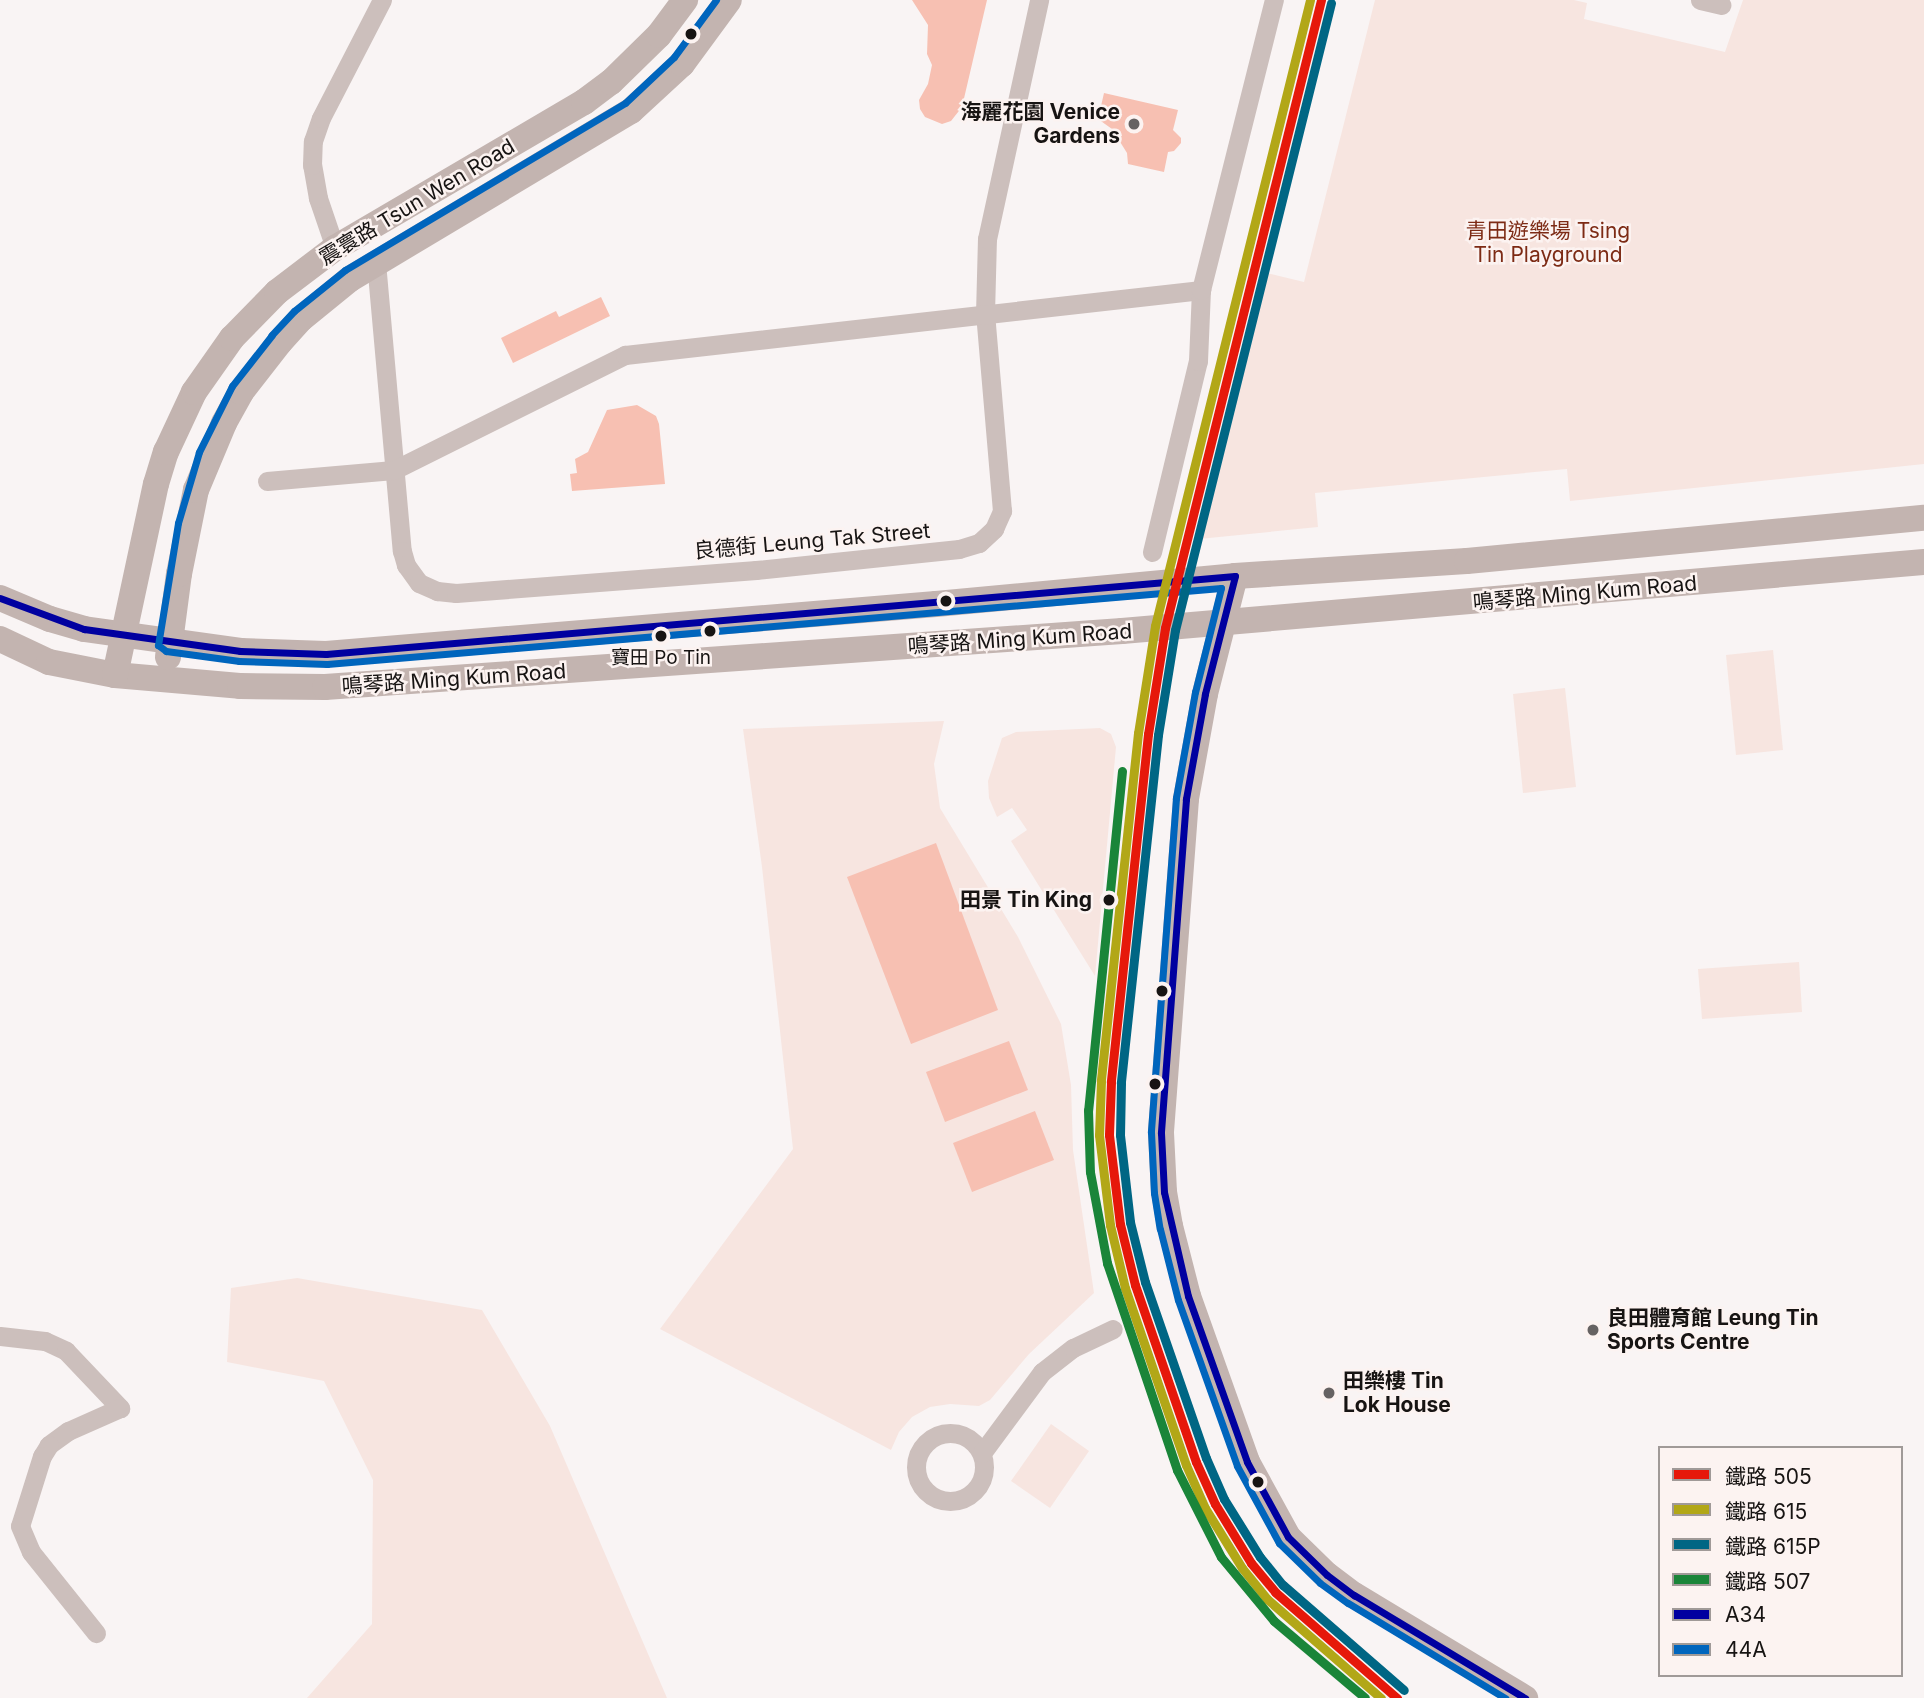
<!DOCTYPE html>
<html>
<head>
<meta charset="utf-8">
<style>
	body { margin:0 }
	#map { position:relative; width:1924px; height:1698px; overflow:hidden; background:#f9f4f4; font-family:Inter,"Noto Sans TC",sans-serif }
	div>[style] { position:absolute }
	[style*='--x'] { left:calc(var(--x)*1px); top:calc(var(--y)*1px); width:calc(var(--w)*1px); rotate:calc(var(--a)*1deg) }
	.green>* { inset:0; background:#f7e5e0 }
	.water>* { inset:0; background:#f7c0b2 }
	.street>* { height:19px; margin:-9.5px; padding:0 9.5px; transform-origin:9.5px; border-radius:9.5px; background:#ccbfbc }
	.street>.ring { margin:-9.5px; padding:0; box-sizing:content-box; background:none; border:19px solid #ccbfbc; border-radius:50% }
	.secondary>* { height:26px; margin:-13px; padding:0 13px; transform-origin:13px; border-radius:13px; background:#c3b4b0 }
	.bus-1>* { height:7px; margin:-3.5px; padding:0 3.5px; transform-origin:3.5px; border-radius:3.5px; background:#0000a0 }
	.bus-2>* { height:7px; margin:-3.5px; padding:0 3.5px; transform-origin:3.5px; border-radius:3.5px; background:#0065bd }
	.rail-1>* { height:9px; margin:-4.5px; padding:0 4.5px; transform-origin:4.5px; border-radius:4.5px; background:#e6180a }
	.rail-2>* { height:9px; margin:-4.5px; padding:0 4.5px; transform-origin:4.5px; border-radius:4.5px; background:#b2a717 }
	.rail-3>* { height:9px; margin:-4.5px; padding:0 4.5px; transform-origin:4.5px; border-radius:4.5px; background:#006684 }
	.rail-4>* { height:9px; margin:-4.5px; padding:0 4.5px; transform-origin:4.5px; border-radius:4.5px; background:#1a8539 }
	.dots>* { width:19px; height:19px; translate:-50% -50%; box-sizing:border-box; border:4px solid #fcf3f1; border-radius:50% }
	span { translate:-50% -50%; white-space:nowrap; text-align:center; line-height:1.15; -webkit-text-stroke:5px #fcf3f1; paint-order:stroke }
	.bus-label { font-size:19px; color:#171413 }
	.poi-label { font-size:21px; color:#171413; font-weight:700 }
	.right { translate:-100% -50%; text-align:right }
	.left { translate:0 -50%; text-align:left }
	.street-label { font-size:21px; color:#171413 }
	.park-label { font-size:21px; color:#7d2b15 }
	.stop-label { font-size:21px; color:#171413; font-weight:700 }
	.legend { position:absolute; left:1658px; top:1446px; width:245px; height:231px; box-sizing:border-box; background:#fcf3f1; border:2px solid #a09a98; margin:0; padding:9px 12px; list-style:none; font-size:21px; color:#171413 }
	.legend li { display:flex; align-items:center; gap:14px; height:35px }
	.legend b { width:35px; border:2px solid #a09a98 }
</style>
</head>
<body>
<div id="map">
	<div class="green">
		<div style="clip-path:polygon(1375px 0,1574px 0,1587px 3px,1584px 19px,1725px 52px,1743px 0,1924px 0,1924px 464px,1570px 501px,1567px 469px,1315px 493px,1318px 527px,1199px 539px,1267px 273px,1304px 282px)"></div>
		<div style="clip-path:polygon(1773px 650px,1783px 750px,1736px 755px,1726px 655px)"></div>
		<div style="clip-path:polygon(1565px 688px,1576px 787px,1523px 793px,1513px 694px)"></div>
		<div style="clip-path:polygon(944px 721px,934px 764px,940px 808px,1018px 937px,1061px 1024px,1071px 1085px,1073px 1150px,1094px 1293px,1029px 1354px,990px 1400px,979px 1406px,950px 1404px,930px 1407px,912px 1417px,899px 1432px,891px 1450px,660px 1329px,793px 1149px,762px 867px,743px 729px)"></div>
		<div style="clip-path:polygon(1100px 728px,1111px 734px,1116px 747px,1095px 976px,1011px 841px,1027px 830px,1012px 808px,997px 817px,989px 798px,988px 781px,1002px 738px,1016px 732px)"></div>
		<div style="clip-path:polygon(1799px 962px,1802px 1012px,1702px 1019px,1698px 969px)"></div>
		<div style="clip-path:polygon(297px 1278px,482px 1310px,550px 1426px,667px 1698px,307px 1698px,372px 1624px,373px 1480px,324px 1381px,227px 1362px,231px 1288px)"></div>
		<div style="clip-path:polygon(1051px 1424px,1089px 1451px,1050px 1508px,1011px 1481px)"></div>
	</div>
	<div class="water">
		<div style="clip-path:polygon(912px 0,987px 0,962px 107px,951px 121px,942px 124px,925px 117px,920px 109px,919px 100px,928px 84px,932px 65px,927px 54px,928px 25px)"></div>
		<div style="clip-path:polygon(1104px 93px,1178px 110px,1173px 130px,1181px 138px,1181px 143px,1174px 151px,1168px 152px,1164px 172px,1128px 164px,1127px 153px,1112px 129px,1098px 119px)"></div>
		<div style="clip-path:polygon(601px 297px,610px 316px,513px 363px,501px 338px,556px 311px,559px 317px)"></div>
		<div style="clip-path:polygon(637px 405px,656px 416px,659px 424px,665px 484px,572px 491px,570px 474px,577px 473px,575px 459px,588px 452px,607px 410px)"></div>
		<div style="clip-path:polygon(936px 843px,998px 1010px,911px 1044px,847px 877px)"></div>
		<div style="clip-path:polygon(1009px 1041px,1028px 1090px,945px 1122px,926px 1072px)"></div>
		<div style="clip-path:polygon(1035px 1111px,1054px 1160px,972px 1192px,953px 1143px)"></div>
	</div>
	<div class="street">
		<div style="--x:1700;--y:0;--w:22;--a:13"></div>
		<div style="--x:335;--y:248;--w:53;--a:-108.8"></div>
		<div style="--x:318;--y:198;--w:34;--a:-100"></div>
		<div style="--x:312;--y:165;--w:24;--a:-88"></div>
		<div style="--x:313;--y:141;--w:24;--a:-71"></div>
		<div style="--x:321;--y:118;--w:133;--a:-62.7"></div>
		<div style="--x:376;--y:262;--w:290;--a:84.9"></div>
		<div style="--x:402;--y:551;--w:15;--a:74"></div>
		<div style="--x:406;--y:565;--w:22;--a:54"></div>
		<div style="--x:419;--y:583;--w:20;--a:24"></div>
		<div style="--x:437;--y:591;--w:19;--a:6"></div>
		<div style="--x:456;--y:593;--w:301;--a:-4.4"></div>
		<div style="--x:756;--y:570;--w:204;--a:-5.9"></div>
		<div style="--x:959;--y:549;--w:21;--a:-17"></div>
		<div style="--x:979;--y:543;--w:21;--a:-43"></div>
		<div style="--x:994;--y:529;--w:20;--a:-66"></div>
		<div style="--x:1002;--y:511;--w:198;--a:-94.9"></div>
		<div style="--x:985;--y:314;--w:75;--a:-88.5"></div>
		<div style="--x:987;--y:239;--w:245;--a:-77.7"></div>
		<div style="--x:267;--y:481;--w:127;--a:-5"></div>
		<div style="--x:394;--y:470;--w:258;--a:-26.5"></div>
		<div style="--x:625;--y:355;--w:580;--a:-6.44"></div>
		<div style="--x:1152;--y:552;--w:196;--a:-76.5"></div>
		<div style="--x:1198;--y:361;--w:71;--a:-87.6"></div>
		<div style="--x:1201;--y:290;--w:299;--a:-75.9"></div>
		<div style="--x:0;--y:1336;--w:45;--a:6.3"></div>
		<div style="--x:45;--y:1341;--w:23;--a:25"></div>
		<div style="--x:66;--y:1351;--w:79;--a:46.5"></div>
		<div style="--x:120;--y:1408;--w:57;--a:156.1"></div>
		<div style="--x:68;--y:1431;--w:24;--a:144"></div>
		<div style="--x:49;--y:1445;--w:13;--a:122"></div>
		<div style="--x:42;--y:1456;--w:73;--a:107.4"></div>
		<div style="--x:20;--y:1526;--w:28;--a:67"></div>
		<div style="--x:31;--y:1552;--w:104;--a:51.3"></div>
		<div class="ring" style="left:916px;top:1433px;width:49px;height:49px"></div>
		<div style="--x:982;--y:1453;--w:101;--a:-53.5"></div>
		<div style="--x:1042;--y:1372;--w:39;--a:-38"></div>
		<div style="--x:1073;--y:1348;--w:44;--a:-25.4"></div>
	</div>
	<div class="secondary">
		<div style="--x:1235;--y:576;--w:122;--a:104.3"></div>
		<div style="--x:1205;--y:694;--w:107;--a:100.3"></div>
		<div style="--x:1186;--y:799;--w:335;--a:94.3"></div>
		<div style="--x:1161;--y:1133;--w:59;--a:87.1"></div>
		<div style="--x:1164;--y:1192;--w:35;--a:80"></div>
		<div style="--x:1170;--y:1226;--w:72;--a:75.6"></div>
		<div style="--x:1188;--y:1296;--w:176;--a:70.4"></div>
		<div style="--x:1247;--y:1462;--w:85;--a:61.3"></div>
		<div style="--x:1288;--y:1537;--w:54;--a:44.3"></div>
		<div style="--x:1327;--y:1575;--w:34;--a:37"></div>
		<div style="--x:1354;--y:1595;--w:200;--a:31.1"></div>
		<div style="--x:0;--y:598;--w:54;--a:22.8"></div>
		<div style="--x:50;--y:619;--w:35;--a:16"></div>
		<div style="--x:84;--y:629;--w:158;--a:8"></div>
		<div style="--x:240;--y:651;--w:86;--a:2"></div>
		<div style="--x:326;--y:654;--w:612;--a:-4.69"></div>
		<div style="--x:936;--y:604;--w:300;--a:-5.3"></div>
		<div style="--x:1235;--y:576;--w:232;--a:-3.7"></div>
		<div style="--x:1467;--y:561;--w:459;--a:-5.4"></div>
		<div style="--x:0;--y:639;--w:54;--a:25.1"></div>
		<div style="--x:49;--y:662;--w:67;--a:11.1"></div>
		<div style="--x:115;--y:675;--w:125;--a:5"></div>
		<div style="--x:240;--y:686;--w:85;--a:0.7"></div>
		<div style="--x:325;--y:687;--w:799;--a:-4.02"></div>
		<div style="--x:1122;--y:631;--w:805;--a:-4.92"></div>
		<div style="--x:168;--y:657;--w:84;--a:-82.5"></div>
		<div style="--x:179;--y:574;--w:86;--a:-78.6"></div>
		<div style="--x:196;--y:490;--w:73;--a:-67.3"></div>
		<div style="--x:224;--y:423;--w:35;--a:-61"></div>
		<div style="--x:241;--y:392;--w:63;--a:-52"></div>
		<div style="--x:280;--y:342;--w:31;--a:-48"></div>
		<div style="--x:301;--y:319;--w:63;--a:-39.2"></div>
		<div style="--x:350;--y:279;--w:327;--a:-30.9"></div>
		<div style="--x:631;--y:111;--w:69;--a:-42.7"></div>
		<div style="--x:682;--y:64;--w:79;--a:-53.7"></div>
		<div style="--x:115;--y:675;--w:195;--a:-77.9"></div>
		<div style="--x:156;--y:484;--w:34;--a:-73"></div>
		<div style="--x:166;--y:452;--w:66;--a:-65"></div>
		<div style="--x:194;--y:392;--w:66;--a:-54.9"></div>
		<div style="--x:232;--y:338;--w:64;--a:-45.6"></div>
		<div style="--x:277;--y:292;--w:73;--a:-37.2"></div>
		<div style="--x:335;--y:248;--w:289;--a:-30.4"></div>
		<div style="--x:584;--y:102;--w:34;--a:-37"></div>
		<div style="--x:611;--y:82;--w:67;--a:-44.4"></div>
		<div style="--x:659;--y:35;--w:44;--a:-53.4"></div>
	</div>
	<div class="bus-1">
		<div style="--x:1235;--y:576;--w:122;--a:104.3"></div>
		<div style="--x:1205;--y:694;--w:107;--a:100.3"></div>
		<div style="--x:1186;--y:799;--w:335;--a:94.3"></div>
		<div style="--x:1161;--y:1133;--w:59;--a:87.1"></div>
		<div style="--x:1164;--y:1192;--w:107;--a:77"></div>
		<div style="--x:1188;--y:1296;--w:176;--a:70.4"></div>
		<div style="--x:1247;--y:1462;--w:85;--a:61.3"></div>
		<div style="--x:1288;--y:1537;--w:54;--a:44.3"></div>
		<div style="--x:1327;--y:1575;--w:34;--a:37"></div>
		<div style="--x:1354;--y:1595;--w:200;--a:31.1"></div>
		<div style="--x:0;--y:598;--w:90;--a:20.3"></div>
		<div style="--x:84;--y:629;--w:158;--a:8"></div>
		<div style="--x:240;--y:651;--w:86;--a:2"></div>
		<div style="--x:326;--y:654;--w:912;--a:-4.9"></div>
	</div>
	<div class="bus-2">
		<div style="--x:716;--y:0;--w:71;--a:126.4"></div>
		<div style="--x:674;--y:57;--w:67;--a:136.8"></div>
		<div style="--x:625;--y:103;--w:326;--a:149.2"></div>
		<div style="--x:345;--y:270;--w:65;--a:141.2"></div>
		<div style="--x:294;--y:311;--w:33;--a:133"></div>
		<div style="--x:272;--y:335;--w:65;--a:128.1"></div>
		<div style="--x:232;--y:386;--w:74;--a:116.6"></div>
		<div style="--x:199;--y:452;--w:74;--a:106.5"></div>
		<div style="--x:178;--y:523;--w:124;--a:99.3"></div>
		<div style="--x:158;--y:645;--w:10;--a:37"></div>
		<div style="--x:166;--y:651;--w:74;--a:7.8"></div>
		<div style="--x:239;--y:661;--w:88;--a:2"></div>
		<div style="--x:327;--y:664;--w:897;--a:-4.86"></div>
		<div style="--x:1221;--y:588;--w:107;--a:104"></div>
		<div style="--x:1195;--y:692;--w:108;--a:100.2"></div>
		<div style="--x:1176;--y:798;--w:335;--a:94.3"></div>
		<div style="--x:1151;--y:1132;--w:61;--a:87.2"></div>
		<div style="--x:1154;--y:1193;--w:36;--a:81"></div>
		<div style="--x:1160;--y:1229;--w:73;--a:75.8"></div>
		<div style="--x:1178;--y:1300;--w:176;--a:70.4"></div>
		<div style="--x:1237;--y:1466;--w:88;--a:61.4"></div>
		<div style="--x:1279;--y:1543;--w:57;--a:44.3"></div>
		<div style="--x:1320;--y:1583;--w:34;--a:36"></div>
		<div style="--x:1348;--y:1603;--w:184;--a:31.2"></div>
	</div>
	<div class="rail-1">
		<div style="--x:1321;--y:0;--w:647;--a:103.95"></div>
		<div style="--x:1165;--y:628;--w:107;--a:99.1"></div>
		<div style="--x:1148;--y:734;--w:350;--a:96.1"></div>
		<div style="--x:1111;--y:1082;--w:53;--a:92.2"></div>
		<div style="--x:1109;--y:1135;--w:90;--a:83"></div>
		<div style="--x:1120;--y:1224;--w:63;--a:76.2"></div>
		<div style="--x:1135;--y:1285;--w:187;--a:71"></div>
		<div style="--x:1196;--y:1462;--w:46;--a:65.7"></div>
		<div style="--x:1215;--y:1504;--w:69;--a:58.6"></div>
		<div style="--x:1251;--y:1563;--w:38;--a:50"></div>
		<div style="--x:1275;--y:1592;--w:162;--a:41"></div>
	</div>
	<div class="rail-2">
		<div style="--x:1310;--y:0;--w:645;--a:103.91"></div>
		<div style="--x:1155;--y:626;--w:108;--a:99"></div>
		<div style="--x:1138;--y:733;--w:350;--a:96.1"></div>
		<div style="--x:1101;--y:1081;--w:54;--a:92.1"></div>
		<div style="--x:1099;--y:1135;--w:91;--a:83"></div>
		<div style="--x:1110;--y:1225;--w:65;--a:76.6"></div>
		<div style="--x:1125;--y:1288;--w:187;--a:71"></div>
		<div style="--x:1186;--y:1465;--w:47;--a:66.2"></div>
		<div style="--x:1205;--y:1508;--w:70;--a:58.3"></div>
		<div style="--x:1242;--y:1568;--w:40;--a:51"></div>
		<div style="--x:1267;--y:1599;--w:151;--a:41"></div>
	</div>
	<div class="rail-3">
		<div style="--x:1331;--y:3;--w:646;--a:103.97"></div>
		<div style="--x:1175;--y:630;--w:106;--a:99.2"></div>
		<div style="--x:1158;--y:735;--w:350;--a:96.1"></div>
		<div style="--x:1121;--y:1083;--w:52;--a:91.1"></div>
		<div style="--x:1120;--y:1135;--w:88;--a:83.4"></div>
		<div style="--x:1130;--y:1222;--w:62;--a:76"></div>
		<div style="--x:1145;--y:1282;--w:186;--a:70.9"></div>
		<div style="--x:1206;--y:1458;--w:45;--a:66.3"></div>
		<div style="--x:1224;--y:1499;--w:68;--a:58.2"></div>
		<div style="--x:1260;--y:1557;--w:36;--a:51"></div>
		<div style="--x:1283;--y:1585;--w:160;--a:41"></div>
	</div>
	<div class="rail-4">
		<div style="--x:1122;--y:771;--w:341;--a:95.7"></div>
		<div style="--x:1088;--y:1110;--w:62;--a:88.2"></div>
		<div style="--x:1090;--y:1172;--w:93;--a:79.4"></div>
		<div style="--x:1107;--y:1263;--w:219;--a:71.3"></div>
		<div style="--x:1177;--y:1470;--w:97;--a:63.2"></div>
		<div style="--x:1221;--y:1557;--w:83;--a:50.4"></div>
		<div style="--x:1274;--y:1621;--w:119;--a:40.2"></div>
	</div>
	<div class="dots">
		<div style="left:691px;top:34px;background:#171413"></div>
		<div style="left:1134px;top:124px;background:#666262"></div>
		<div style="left:946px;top:601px;background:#171413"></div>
		<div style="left:710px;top:631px;background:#171413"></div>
		<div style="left:661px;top:636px;background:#171413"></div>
		<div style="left:1109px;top:900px;background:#171413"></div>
		<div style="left:1162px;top:991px;background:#171413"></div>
		<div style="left:1155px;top:1084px;background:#171413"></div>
		<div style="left:1593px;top:1330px;background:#666262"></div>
		<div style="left:1329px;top:1393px;background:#666262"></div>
		<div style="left:1258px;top:1482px;background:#171413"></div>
	</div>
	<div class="bus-label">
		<span style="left:661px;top:658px">寶田 Po Tin</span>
	</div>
	<div class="poi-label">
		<span class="right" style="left:1120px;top:124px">海麗花園 Venice<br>Gardens</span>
		<span class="left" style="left:1607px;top:1330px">良田體育館 Leung Tin<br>Sports Centre</span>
		<span class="left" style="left:1343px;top:1393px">田樂樓 Tin<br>Lok House</span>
	</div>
	<div class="street-label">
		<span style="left:417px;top:202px;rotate:-31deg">震寰路 Tsun Wen Road</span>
		<span style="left:812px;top:541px;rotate:-5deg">良德街 Leung Tak Street</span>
		<span style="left:1585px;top:593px;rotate:-5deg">鳴琴路 Ming Kum Road</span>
		<span style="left:1020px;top:639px;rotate:-4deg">鳴琴路 Ming Kum Road</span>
		<span style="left:454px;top:679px;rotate:-4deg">鳴琴路 Ming Kum Road</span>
	</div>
	<div class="park-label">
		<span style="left:1548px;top:243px">青田遊樂場 Tsing<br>Tin Playground</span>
	</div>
	<div class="stop-label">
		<span class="right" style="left:1092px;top:900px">田景 Tin King</span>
	</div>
	<ul class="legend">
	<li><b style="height:9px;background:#e6180a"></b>鐵路 505</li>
	<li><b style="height:9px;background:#b2a717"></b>鐵路 615</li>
	<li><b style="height:9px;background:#006684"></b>鐵路 615P</li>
	<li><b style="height:9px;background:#1a8539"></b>鐵路 507</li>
	<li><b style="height:9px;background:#0000a0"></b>A34</li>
	<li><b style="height:9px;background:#0065bd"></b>44A</li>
	</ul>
</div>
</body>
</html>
